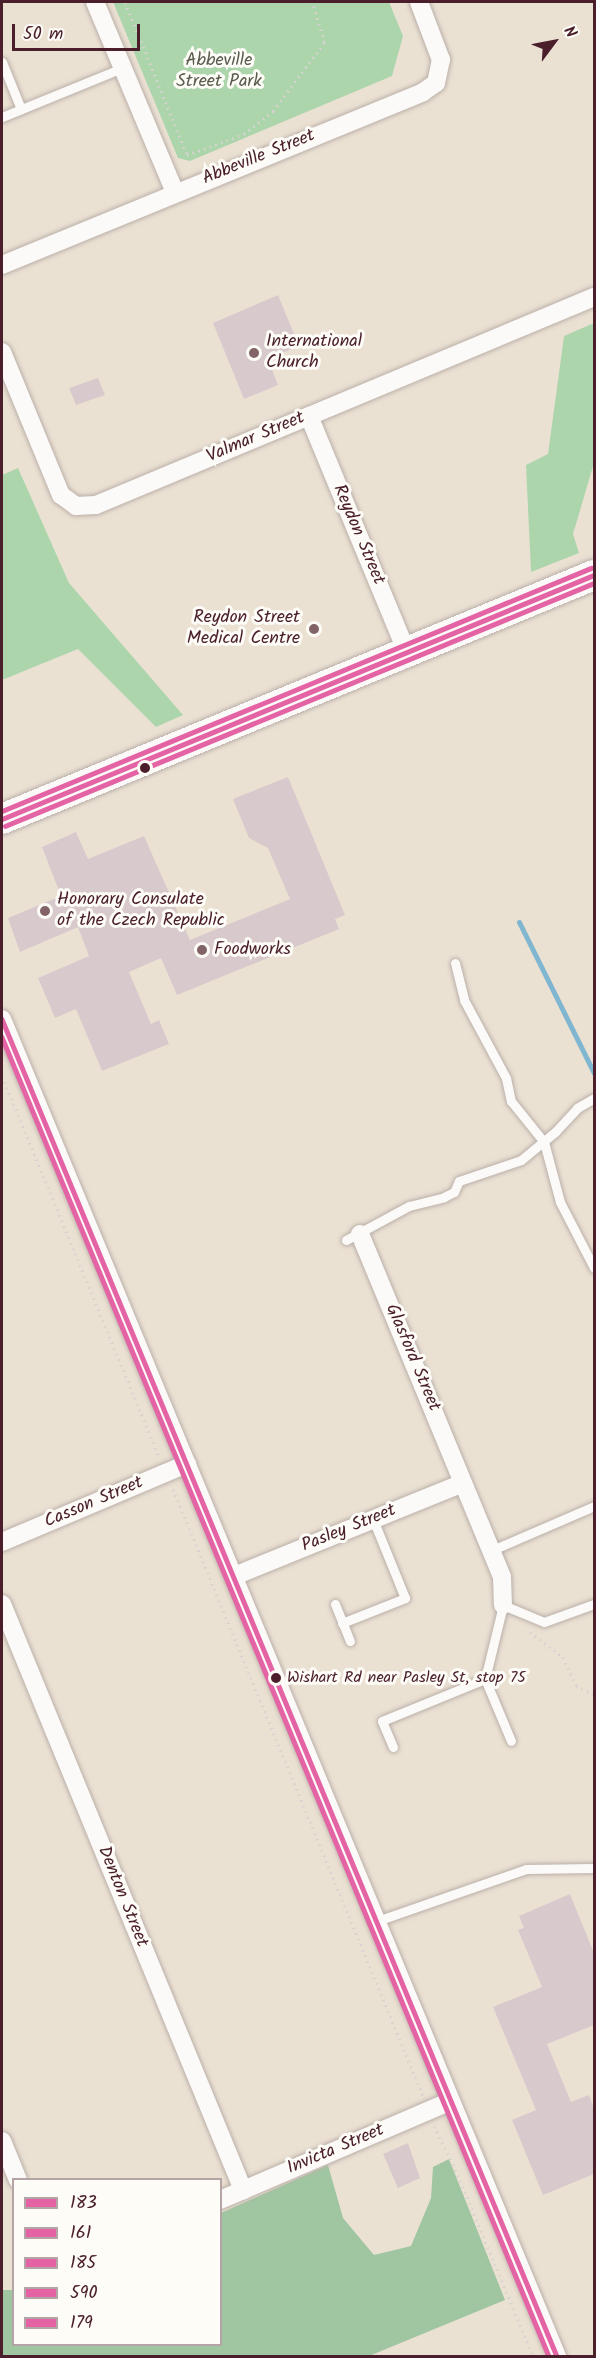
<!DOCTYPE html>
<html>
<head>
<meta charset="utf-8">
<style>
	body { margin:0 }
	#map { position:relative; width:596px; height:2358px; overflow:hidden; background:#ebe1d3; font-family:Kalam,sans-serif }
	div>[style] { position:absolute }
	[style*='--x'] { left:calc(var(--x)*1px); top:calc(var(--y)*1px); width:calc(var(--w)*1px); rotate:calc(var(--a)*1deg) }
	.green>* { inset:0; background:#add5ac }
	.forest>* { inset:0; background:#a0c6a1 }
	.stream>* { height:5px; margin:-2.5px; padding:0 2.5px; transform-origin:2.5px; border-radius:2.5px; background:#80b6cf }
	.building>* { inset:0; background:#d8cacc }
	.path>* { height:3px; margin-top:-1.5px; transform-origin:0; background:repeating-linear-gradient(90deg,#d7d3d0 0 1.5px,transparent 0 6px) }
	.roads { filter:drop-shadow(0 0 2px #bbb0a9) drop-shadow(0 0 2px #bbb0a9) }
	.service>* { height:9px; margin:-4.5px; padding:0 4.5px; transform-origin:4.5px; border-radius:4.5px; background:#fcfaf8 }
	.minor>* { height:18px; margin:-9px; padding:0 9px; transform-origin:9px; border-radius:9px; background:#fcfaf8 }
	.primary>* { height:30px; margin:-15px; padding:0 15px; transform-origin:15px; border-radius:15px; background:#fcfaf8 }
	.bus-1>* { height:4.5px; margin:-2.25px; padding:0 2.25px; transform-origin:2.25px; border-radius:2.25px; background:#e463a4 }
	.bus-2>* { height:4.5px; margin:-2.25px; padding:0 2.25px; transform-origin:2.25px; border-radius:2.25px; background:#e463a4 }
	.bus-3>* { height:4.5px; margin:-2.25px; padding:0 2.25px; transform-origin:2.25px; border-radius:2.25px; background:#e463a4 }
	.bus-4>* { height:4.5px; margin:-2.25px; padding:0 2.25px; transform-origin:2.25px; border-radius:2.25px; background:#e463a4 }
	.bus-5>* { height:4.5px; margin:-2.25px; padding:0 2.25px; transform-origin:2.25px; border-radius:2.25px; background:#e463a4 }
	.dots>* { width:16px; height:16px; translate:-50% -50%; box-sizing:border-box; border:3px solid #fdfcf7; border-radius:50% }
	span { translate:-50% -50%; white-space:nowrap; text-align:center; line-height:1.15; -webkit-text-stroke:6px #fdfcf7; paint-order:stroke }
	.bus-label { font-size:16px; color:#4a1f2b }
	.left { translate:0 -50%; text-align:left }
	.park-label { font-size:18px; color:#5b5b4d }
	.street-label { font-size:18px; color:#4a1f2b }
	.poi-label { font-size:18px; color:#4a1f2b }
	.right { translate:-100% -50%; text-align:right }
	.frame { position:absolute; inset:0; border:3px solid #4a1f2b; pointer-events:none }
	.legend { position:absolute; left:12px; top:2178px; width:210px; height:168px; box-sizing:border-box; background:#fdfcf7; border:2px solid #b5a4a5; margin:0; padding:8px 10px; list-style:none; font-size:18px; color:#4a1f2b }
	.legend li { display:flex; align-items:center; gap:12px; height:30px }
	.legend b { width:30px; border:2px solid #b5a4a5 }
	.north { position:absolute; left:524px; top:12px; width:60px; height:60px; -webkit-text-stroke:4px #fdfcf7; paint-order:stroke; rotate:58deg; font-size:16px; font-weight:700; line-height:24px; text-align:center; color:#4a1f2b }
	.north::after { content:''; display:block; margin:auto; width:21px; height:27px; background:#4a1f2b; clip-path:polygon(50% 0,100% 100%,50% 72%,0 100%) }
	.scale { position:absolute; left:12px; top:24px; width:128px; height:27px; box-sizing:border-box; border:3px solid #4a1f2b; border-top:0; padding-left:8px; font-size:18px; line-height:21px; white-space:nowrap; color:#4a1f2b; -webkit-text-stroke:4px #fdfcf7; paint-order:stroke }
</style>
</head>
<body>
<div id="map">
	<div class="green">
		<div style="clip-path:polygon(113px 2px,389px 2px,403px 36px,392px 76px,190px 161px,178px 158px)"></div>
		<div style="clip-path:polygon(594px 323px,594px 463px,573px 534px,579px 553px,531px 572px,526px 465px,548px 454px,564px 336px)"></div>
		<div style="clip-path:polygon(18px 468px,69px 583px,183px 715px,156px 727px,78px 649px,2px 680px,2px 475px)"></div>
	</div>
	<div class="forest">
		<div style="clip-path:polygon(449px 2159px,505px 2300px,369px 2356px,2px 2356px,2px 2290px,13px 2290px,14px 2344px,220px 2344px,221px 2213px,328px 2165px,343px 2218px,374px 2255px,411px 2246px,431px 2198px,433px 2167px)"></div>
	</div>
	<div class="stream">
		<div style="--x:519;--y:922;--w:169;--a:63.6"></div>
	</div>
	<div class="building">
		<div style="clip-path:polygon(278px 295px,299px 346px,268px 359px,278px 385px,244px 399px,213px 323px)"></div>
		<div style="clip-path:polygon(98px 378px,105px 395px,76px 405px,69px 388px)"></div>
		<div style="clip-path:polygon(288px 777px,345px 915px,335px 919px,339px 929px,177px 995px,161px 958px,129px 972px,151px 1024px,159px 1020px,169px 1044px,102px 1071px,76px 1009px,55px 1018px,38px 978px,89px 956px,78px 927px,20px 952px,8px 918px,61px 896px,42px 847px,76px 832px,88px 859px,144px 836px,190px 940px,290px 899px,268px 848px,249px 838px,233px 799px)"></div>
		<div style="clip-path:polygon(570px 1894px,594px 1953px,594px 2025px,547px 2044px,571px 2102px,589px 2095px,594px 2109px,594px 2174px,543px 2195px,512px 2120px,536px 2110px,493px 2007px,542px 1987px,518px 1930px,524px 1928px,519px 1916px)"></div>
		<div style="clip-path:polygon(408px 2143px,420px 2178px,398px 2188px,383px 2154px)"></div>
	</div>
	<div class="path">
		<div style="--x:125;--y:2;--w:165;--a:67.9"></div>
		<div style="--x:187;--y:155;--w:61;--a:-20.2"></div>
		<div style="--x:244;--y:134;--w:37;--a:-38"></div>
		<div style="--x:273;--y:111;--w:86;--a:-53"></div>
		<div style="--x:325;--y:42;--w:42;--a:-108"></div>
		<div style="--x:2;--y:1076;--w:411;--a:67.6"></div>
		<div style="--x:173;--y:1489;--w:656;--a:67.62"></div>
		<div style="--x:530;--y:1632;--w:41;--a:37.1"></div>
		<div style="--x:563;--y:1657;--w:32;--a:66"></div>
		<div style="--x:576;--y:1686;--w:20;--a:24"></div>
		<div style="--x:434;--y:2126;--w:42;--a:63.4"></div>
		<div style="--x:453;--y:2164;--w:208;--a:67.4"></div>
	</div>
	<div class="roads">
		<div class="service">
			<div style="--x:2;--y:62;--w:51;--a:68"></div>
			<div style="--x:2;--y:117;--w:130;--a:-22.2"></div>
			<div style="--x:455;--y:963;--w:38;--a:76"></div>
			<div style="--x:464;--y:1000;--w:89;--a:61.7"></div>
			<div style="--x:506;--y:1078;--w:24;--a:78"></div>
			<div style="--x:511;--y:1101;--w:53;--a:51.2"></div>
			<div style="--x:544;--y:1142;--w:62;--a:75.1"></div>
			<div style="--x:560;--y:1202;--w:74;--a:62.7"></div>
			<div style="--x:346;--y:1240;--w:72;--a:-28.4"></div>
			<div style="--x:409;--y:1206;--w:36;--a:-14"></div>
			<div style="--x:444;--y:1197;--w:11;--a:-27"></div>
			<div style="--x:454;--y:1192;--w:12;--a:-66"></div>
			<div style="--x:459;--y:1181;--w:65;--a:-18.7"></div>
			<div style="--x:521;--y:1160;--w:44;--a:-39.5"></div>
			<div style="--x:555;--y:1132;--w:33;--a:-47"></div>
			<div style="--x:577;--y:1108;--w:20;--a:-30"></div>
			<div style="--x:492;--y:1550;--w:111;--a:-23.3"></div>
			<div style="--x:335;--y:1604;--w:40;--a:68"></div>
			<div style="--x:342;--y:1623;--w:68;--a:-21.6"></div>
			<div style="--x:405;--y:1598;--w:85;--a:-112.1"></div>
			<div style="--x:485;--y:1679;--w:67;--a:67.2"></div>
			<div style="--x:393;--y:1747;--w:28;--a:-113"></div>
			<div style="--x:382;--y:1721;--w:111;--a:-22.2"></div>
			<div style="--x:485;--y:1679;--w:76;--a:-76.3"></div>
			<div style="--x:503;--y:1605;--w:44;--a:22.5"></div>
			<div style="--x:544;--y:1622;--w:53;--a:-19.8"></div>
			<div style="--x:377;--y:1921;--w:158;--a:-19.2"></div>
			<div style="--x:526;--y:1869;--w:68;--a:-0.8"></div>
		</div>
		<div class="minor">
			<div style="--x:95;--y:2;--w:206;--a:67.2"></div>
			<div style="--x:2;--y:265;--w:455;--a:-22.3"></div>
			<div style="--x:423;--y:92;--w:16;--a:-35"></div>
			<div style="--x:436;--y:83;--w:24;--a:-78"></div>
			<div style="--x:441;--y:60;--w:62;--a:-110.8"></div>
			<div style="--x:2;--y:352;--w:155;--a:67.6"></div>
			<div style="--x:61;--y:495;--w:19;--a:36"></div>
			<div style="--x:76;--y:506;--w:20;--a:-3"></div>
			<div style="--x:96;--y:505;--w:540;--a:-22.67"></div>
			<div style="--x:309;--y:416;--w:256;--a:67.5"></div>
			<div style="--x:2;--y:1019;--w:1448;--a:67.46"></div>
			<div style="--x:360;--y:1234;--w:371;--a:67.5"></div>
			<div style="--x:502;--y:1577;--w:28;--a:88"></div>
			<div style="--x:2;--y:1542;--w:201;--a:-22.9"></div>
			<div style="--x:234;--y:1576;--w:247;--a:-22.1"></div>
			<div style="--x:2;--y:1604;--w:634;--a:67.64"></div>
			<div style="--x:2;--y:2141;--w:42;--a:67.7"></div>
			<div style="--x:220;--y:2200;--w:251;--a:-23.2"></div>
		</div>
		<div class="primary">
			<div style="--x:2;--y:819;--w:640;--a:-22.4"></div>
		</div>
	</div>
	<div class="bus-1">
		<div style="--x:2;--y:1019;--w:1448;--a:67.46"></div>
	</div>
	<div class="bus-2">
		<div style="--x:2;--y:1037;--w:1428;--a:67.48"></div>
	</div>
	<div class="bus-3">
		<div style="--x:2;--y:819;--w:640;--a:-22.4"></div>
	</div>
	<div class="bus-4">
		<div style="--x:5;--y:826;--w:637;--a:-22.42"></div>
	</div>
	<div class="bus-5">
		<div style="--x:2;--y:811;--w:637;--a:-22.42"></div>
	</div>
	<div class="dots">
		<div style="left:254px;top:353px;background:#826366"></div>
		<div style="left:314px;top:629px;background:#826366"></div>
		<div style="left:145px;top:768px;background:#4a1f2b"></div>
		<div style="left:45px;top:911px;background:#826366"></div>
		<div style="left:202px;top:950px;background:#826366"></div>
		<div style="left:276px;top:1678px;background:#4a1f2b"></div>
	</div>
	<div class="bus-label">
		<span class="left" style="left:287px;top:1678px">Wishart Rd near Pasley St, stop 75</span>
	</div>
	<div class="park-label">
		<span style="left:219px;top:72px">Abbeville<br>Street Park</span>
	</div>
	<div class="street-label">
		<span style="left:259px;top:158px;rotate:-22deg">Abbeville Street</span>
		<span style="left:256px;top:438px;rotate:-23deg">Valmar Street</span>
		<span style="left:358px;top:535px;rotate:67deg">Reydon Street</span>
		<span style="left:412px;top:1358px;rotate:67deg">Glasford Street</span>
		<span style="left:94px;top:1503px;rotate:-23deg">Casson Street</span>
		<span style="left:349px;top:1529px;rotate:-22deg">Pasley Street</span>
		<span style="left:122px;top:1897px;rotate:68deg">Denton Street</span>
		<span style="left:336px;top:2150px;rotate:-23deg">Invicta Street</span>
	</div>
	<div class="poi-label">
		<span class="left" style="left:266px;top:353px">International<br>Church</span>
		<span class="right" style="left:300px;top:629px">Reydon Street<br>Medical Centre</span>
		<span class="left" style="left:57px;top:911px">Honorary Consulate<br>of the Czech Republic</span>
		<span class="left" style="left:214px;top:950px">Foodworks</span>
	</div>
	<div class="frame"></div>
	<ul class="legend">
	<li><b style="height:8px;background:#e463a4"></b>183</li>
	<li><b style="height:8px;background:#e463a4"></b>161</li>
	<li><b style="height:8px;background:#e463a4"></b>185</li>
	<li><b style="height:8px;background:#e463a4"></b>590</li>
	<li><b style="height:8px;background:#e463a4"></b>179</li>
	</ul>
	<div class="north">N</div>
	<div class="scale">50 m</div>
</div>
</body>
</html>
